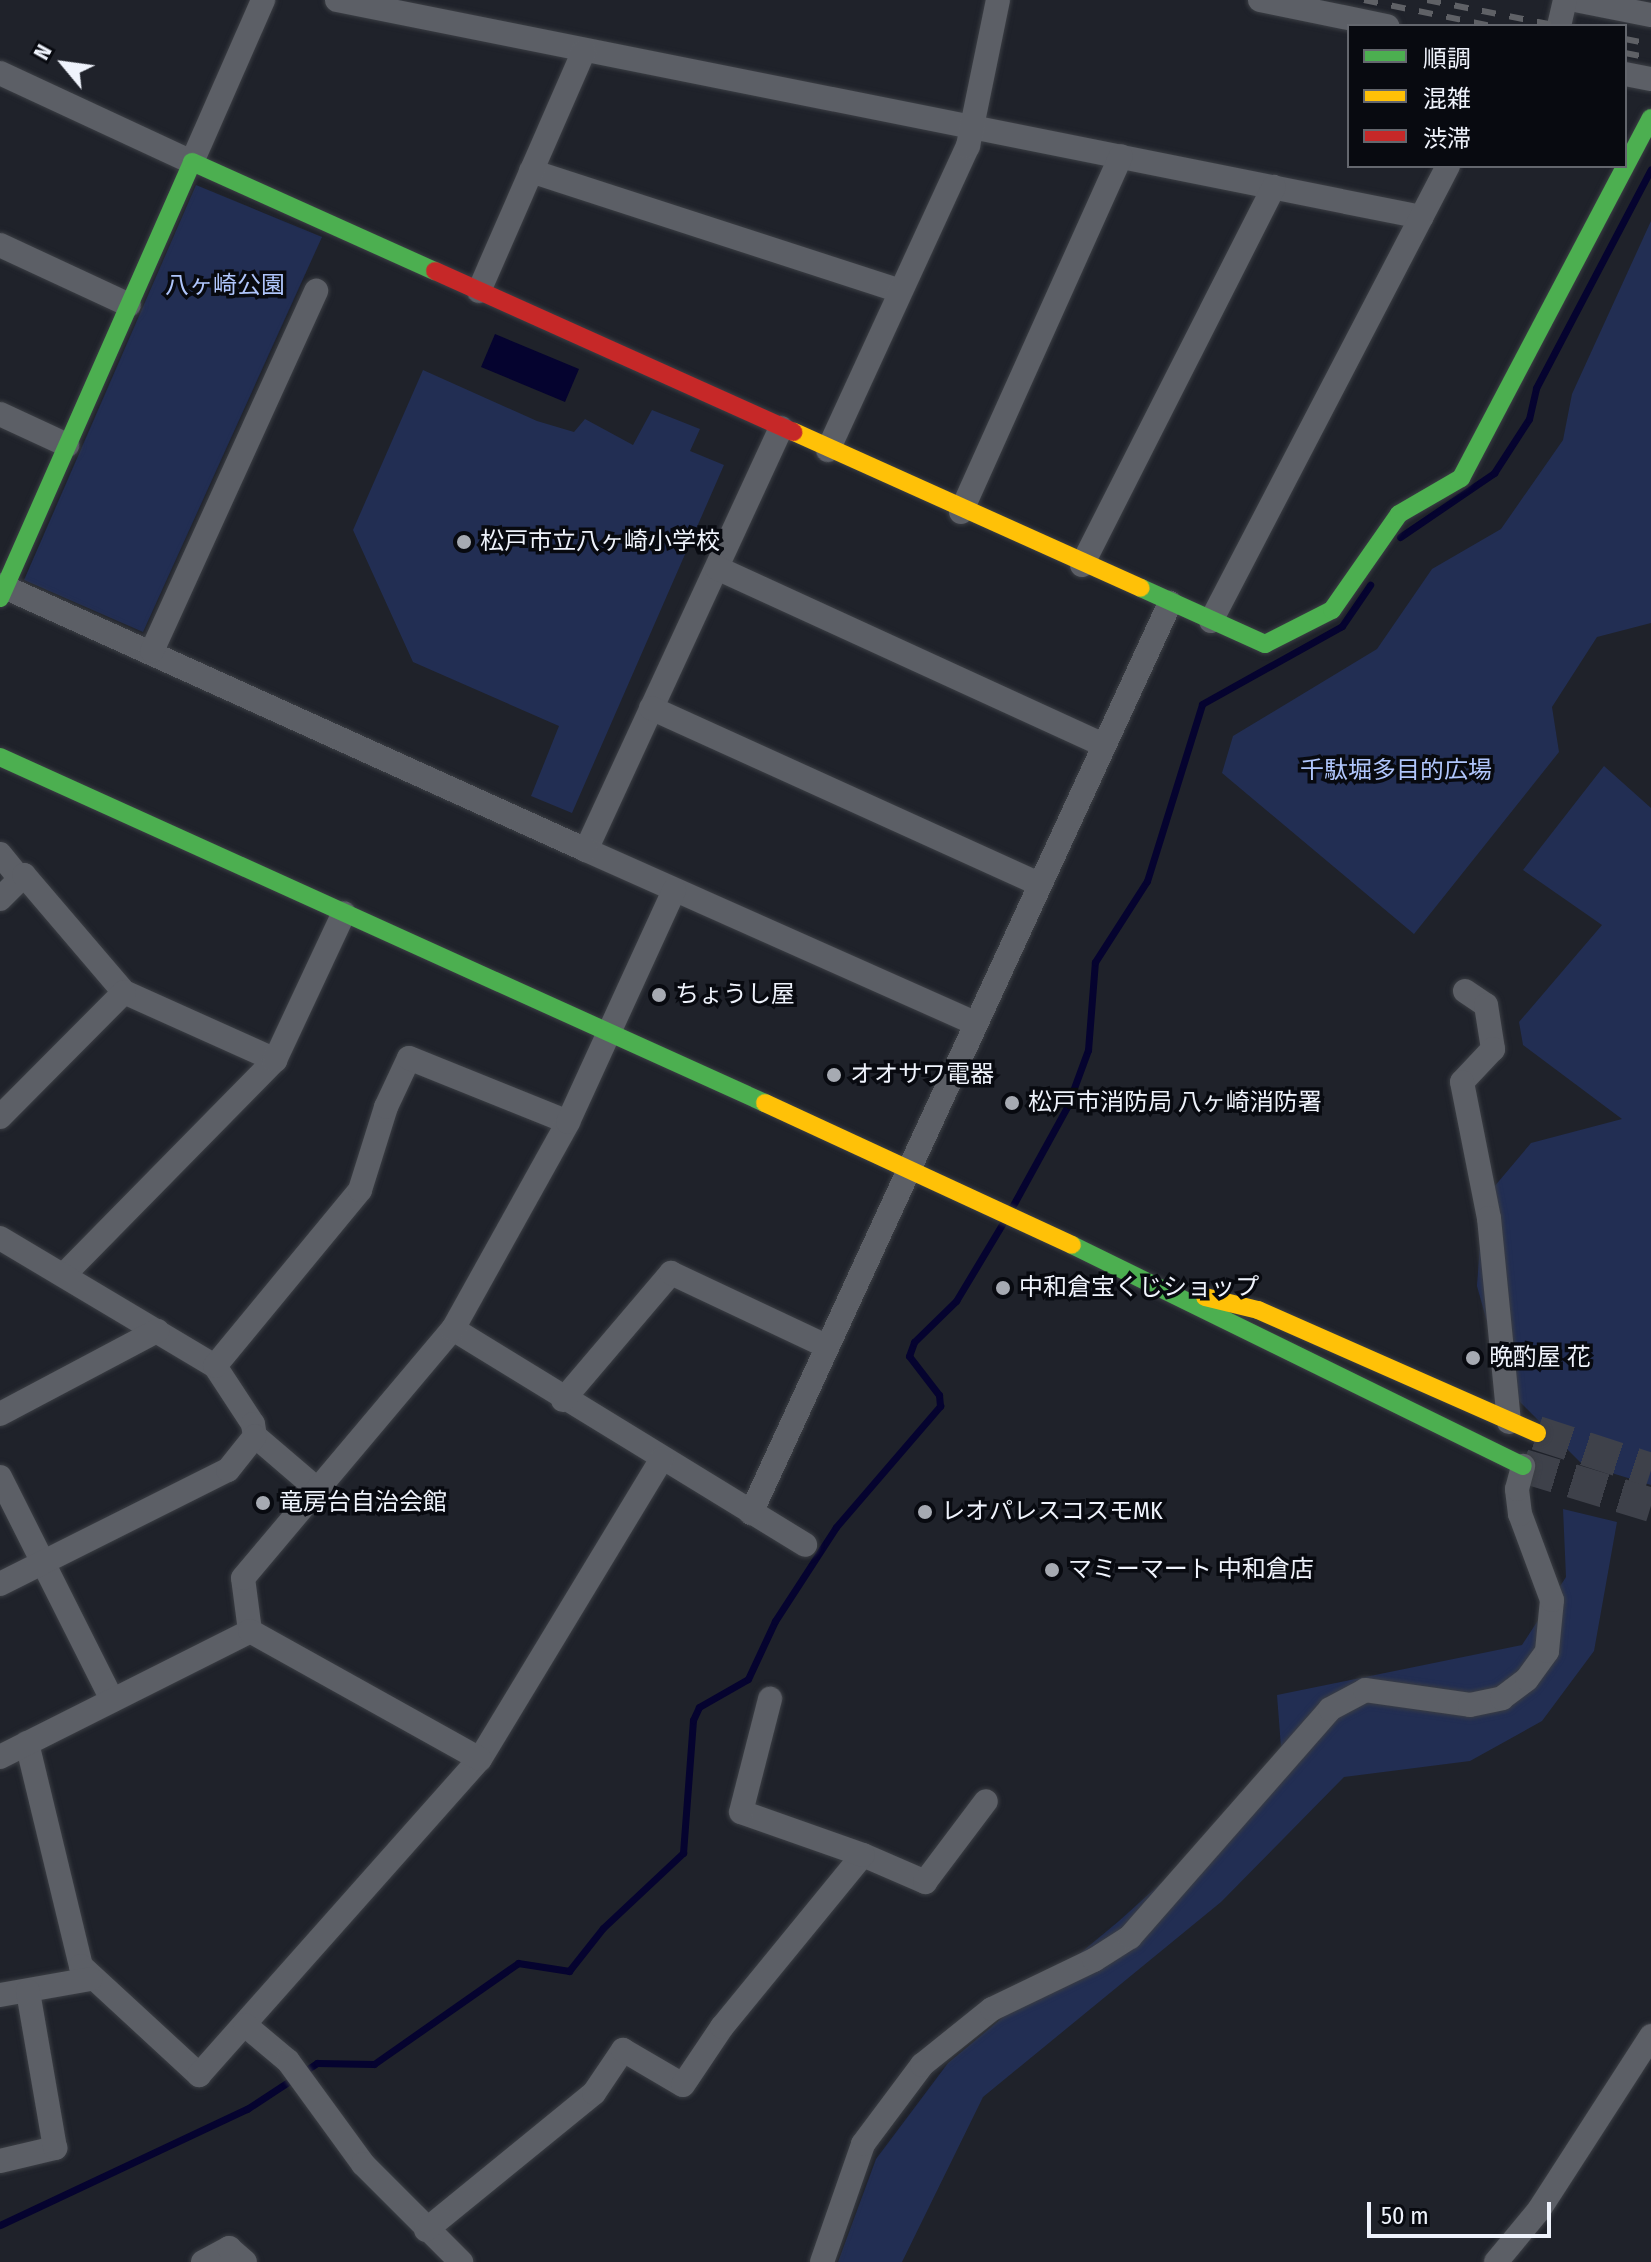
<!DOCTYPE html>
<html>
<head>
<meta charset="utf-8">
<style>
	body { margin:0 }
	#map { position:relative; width:1651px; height:2262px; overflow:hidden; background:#1f222a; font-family:"Fira Sans Condensed","Noto Sans JP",sans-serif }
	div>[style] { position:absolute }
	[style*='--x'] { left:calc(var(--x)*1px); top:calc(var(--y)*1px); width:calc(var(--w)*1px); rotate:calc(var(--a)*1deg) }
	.green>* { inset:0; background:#222e53 }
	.water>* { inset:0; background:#05032f }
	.stream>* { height:7px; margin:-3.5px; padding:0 3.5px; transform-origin:3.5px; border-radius:3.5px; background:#05032f }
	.secondary-tunnel>* { height:34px; margin-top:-17px; transform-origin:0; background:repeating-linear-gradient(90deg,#3e414a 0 34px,transparent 0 51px) }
	.roads { filter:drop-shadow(0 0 2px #3b3e44) drop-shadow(0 0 2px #3b3e44) }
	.street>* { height:24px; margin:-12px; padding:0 12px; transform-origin:12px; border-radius:12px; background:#5c5f66 }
	.fast>* { height:18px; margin:-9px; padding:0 9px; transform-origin:9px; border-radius:9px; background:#4caf50 }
	.slow>* { height:18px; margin:-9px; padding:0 9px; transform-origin:9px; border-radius:9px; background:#ffc107 }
	.jam>* { height:18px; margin:-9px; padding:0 9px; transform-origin:9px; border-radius:9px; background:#c62828 }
	.rail>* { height:6px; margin-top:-3px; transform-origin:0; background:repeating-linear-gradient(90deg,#5f6166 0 14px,transparent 0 28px) }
	.dots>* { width:22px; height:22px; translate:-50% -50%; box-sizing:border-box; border:4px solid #080a10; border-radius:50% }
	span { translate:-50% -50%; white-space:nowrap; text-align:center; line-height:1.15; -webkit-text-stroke:7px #080a10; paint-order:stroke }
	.park-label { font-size:24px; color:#b0c6fc }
	.poi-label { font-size:24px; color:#eff3fc }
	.left { translate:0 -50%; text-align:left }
	.legend { position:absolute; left:1347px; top:24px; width:280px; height:144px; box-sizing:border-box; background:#080a10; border:2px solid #64676e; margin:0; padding:10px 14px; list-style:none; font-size:24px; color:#eff3fc }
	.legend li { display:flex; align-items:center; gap:16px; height:40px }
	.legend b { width:40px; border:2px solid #64676e }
	.north { position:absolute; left:24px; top:24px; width:80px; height:80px; -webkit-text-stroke:6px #080a10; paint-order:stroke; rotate:299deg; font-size:22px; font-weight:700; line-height:32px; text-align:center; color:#eff3fc }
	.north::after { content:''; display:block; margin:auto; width:28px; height:36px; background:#eff3fc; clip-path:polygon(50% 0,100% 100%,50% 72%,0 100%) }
	.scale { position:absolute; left:1367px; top:2202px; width:184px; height:36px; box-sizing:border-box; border:4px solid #eff3fc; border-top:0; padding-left:10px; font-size:24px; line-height:28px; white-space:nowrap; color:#eff3fc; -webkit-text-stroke:6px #080a10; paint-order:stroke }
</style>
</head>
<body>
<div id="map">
	<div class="green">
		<div style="clip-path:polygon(196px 185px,322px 237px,143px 632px,24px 580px)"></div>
		<div style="clip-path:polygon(1651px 221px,1651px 623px,1597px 637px,1552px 707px,1559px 752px,1414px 934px,1222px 773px,1233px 736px,1377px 649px,1432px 569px,1501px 529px,1563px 440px,1572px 394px)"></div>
		<div style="clip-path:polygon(423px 370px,537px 421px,574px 432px,585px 419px,633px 445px,652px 410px,700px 429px,690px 451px,724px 465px,572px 813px,531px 796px,559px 726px,413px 662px,353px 530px)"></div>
		<div style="clip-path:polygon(1604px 766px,1651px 808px,1651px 1485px,1582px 1464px,1505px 1387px,1477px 1286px,1483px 1200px,1531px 1143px,1622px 1119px,1523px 1045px,1519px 1022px,1602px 925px,1523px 870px)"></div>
		<div style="clip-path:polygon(1563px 1509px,1617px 1522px,1594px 1651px,1542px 1721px,1470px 1761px,1344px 1777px,1221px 1902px,983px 2097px,902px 2262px,838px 2262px,876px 2159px,948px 2063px,1119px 1921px,1283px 1773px,1277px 1695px,1522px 1645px,1566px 1577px)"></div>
	</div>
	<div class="water">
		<div style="clip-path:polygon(495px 334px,579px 369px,565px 402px,481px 367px)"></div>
	</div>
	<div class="stream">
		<div style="--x:1400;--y:537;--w:114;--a:-34.2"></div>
		<div style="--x:1494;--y:473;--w:64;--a:-57.1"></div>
		<div style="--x:1529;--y:419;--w:32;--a:-77"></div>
		<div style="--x:1536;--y:388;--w:247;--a:-62.3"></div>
		<div style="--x:1012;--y:1207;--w:114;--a:-61.2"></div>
		<div style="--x:1067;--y:1107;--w:61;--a:-69.8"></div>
		<div style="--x:1088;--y:1050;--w:88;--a:-85.5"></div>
		<div style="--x:1095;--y:962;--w:96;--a:-57.3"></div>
		<div style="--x:1147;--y:881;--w:185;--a:-72.7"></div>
		<div style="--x:1202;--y:704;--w:160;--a:-29.1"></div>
		<div style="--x:1342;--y:626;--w:50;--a:-55.7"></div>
		<div style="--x:0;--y:2225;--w:273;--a:-25.2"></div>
		<div style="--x:247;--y:2109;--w:84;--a:-33.3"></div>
		<div style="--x:317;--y:2063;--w:57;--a:1"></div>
		<div style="--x:374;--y:2064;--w:176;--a:-35"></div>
		<div style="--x:518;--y:1963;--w:52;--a:8.9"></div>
		<div style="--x:569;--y:1971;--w:55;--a:-51.7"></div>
		<div style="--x:603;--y:1928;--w:110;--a:-43.2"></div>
		<div style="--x:683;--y:1853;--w:133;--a:-85.7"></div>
		<div style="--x:693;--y:1720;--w:14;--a:-65"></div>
		<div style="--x:699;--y:1707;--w:56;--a:-29.7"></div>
		<div style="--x:748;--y:1679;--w:64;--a:-65"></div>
		<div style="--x:775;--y:1621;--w:112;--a:-57"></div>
		<div style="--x:836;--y:1527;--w:160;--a:-49.3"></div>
		<div style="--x:940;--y:1406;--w:11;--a:-95"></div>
		<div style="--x:939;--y:1395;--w:49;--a:-127.6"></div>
		<div style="--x:909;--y:1356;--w:15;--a:-70"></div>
		<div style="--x:914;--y:1342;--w:59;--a:-44.3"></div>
		<div style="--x:956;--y:1301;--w:93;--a:-59"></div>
	</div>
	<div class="secondary-tunnel">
		<div style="--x:1537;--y:1433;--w:120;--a:18"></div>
		<div style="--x:1523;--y:1466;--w:134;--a:16.9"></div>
	</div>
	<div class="roads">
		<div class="street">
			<div style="--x:337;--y:0;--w:1106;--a:11.32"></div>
			<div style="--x:1260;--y:0;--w:130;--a:11.6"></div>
			<div style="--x:1575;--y:0;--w:77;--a:11.2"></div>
			<div style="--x:1559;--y:26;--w:27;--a:-77"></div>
			<div style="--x:0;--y:73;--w:212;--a:24.9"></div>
			<div style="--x:192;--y:162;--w:177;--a:-66.3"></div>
			<div style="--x:1625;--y:74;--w:26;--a:11"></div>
			<div style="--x:531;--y:171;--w:386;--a:18"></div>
			<div style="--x:0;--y:245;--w:142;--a:24.9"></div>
			<div style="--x:479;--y:291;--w:262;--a:-66.4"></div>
			<div style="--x:0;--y:414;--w:74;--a:24.8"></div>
			<div style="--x:781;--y:428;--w:465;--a:114.8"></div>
			<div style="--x:586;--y:850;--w:425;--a:24"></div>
			<div style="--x:828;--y:450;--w:335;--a:-65.3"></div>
			<div style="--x:968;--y:146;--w:149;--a:-78.4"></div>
			<div style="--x:961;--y:512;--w:390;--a:-65.8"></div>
			<div style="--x:1082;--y:565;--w:424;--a:-63.1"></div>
			<div style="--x:717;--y:568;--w:423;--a:24.6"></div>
			<div style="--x:0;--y:585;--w:643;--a:24.33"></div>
			<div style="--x:1211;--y:621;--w:513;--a:-62.49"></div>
			<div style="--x:152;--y:651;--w:396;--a:-65.5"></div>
			<div style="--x:651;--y:708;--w:424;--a:24.4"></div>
			<div style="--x:0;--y:854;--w:32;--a:51"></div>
			<div style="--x:0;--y:899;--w:34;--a:-45"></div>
			<div style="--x:24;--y:875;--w:154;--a:49.5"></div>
			<div style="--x:124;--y:992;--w:166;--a:24.2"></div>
			<div style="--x:275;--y:1060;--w:300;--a:134.5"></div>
			<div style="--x:1465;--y:991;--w:25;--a:34"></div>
			<div style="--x:1486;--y:1005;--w:45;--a:81"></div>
			<div style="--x:1493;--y:1049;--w:45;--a:133.2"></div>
			<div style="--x:1462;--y:1082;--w:139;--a:78.8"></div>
			<div style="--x:1489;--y:1218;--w:205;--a:84.4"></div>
			<div style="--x:275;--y:1060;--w:162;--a:-64.9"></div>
			<div style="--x:0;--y:1117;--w:176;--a:-45.2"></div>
			<div style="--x:0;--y:1238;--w:250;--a:30.8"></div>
			<div style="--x:215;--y:1366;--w:69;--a:56.8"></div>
			<div style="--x:253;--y:1424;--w:12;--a:81"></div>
			<div style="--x:255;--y:1436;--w:82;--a:40.5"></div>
			<div style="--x:453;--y:1329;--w:413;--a:31.5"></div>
			<div style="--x:215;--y:1366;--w:228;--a:-50.5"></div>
			<div style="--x:360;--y:1190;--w:87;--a:-72.6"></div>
			<div style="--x:386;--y:1107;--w:54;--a:-64.9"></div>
			<div style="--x:409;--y:1058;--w:171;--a:21.9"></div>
			<div style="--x:563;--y:1400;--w:167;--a:-49.6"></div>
			<div style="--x:671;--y:1273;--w:171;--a:25.2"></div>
			<div style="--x:0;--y:1414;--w:178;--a:-27.9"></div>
			<div style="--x:0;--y:1477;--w:250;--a:63.3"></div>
			<div style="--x:751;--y:1513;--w:1002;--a:-65.28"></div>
			<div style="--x:0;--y:1584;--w:255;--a:-26.6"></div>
			<div style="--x:228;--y:1470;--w:43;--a:-51.5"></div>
			<div style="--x:250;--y:1631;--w:53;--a:-97.5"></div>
			<div style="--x:243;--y:1578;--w:326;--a:-49.9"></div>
			<div style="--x:453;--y:1329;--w:237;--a:-60.9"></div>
			<div style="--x:568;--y:1122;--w:255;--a:-65.4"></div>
			<div style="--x:27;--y:1743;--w:229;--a:76.4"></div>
			<div style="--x:81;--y:1966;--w:161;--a:42.7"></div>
			<div style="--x:199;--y:2075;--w:423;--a:-48.4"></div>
			<div style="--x:480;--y:1759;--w:350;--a:-58.8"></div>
			<div style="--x:0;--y:1757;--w:280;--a:-26.7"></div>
			<div style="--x:250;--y:1631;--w:263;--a:29.1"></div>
			<div style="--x:863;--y:1855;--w:68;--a:23.5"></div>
			<div style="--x:925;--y:1882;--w:101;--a:-53"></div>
			<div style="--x:0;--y:1995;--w:92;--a:-10"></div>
			<div style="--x:245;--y:2025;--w:56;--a:39.9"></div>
			<div style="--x:288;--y:2061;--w:127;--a:53.9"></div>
			<div style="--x:363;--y:2164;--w:139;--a:45"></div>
			<div style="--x:0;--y:2161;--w:57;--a:-13.3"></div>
			<div style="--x:55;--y:2148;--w:159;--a:-99.8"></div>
			<div style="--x:426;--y:2230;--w:217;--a:-39.2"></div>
			<div style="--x:594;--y:2093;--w:52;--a:-56"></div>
			<div style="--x:623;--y:2050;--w:69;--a:30.3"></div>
			<div style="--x:683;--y:2085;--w:70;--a:-56.1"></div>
			<div style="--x:722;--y:2027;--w:222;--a:-50.7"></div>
			<div style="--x:863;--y:1855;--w:129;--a:-160.6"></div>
			<div style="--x:741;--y:1812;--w:117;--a:-75.6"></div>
			<div style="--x:203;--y:2262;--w:30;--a:-28"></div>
			<div style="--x:229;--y:2248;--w:21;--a:41"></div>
			<div style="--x:822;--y:2262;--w:125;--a:-70.8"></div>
			<div style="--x:863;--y:2144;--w:99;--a:-53.2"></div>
			<div style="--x:922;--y:2065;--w:90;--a:-38.7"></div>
			<div style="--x:992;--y:2009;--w:113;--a:-25.7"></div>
			<div style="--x:1094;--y:1960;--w:43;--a:-32.6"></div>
			<div style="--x:1130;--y:1937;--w:303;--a:-48.7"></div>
			<div style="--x:1330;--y:1709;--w:40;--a:-28"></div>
			<div style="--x:1365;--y:1690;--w:106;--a:8.1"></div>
			<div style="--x:1470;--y:1705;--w:33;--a:-12"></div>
			<div style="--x:1502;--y:1698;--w:31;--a:-37"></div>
			<div style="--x:1527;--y:1679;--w:34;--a:-54"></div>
			<div style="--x:1547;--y:1651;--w:51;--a:-84.4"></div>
			<div style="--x:1552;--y:1600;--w:92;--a:-110.4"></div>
			<div style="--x:1520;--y:1514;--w:25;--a:-97"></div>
			<div style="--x:1517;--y:1489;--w:24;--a:-75"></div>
			<div style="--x:1496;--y:2262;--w:67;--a:-50.4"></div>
			<div style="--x:1539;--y:2210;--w:207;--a:-57.2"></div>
		</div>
		<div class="fast">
			<div style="--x:1141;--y:588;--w:136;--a:24.3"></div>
			<div style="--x:1265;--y:644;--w:75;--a:-26.9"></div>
			<div style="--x:1332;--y:610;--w:117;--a:-55.1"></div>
			<div style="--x:1399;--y:514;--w:72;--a:-30.1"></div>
			<div style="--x:1461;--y:478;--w:407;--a:-62.2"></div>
			<div style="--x:0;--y:598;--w:476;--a:-66.2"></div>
			<div style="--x:192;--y:162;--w:266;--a:24.2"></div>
			<div style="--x:0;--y:757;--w:840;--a:24.34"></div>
			<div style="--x:1072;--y:1245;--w:502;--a:26.11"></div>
		</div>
		<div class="slow">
			<div style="--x:794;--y:432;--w:380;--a:24.2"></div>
			<div style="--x:765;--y:1103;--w:338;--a:24.8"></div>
			<div style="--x:1205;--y:1297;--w:55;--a:13.8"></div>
			<div style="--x:1258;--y:1310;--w:305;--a:23.8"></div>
		</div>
		<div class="jam">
			<div style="--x:435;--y:271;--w:393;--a:24.2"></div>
		</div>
	</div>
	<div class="rail">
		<div style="--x:1364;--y:0;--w:131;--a:11.5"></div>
		<div style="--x:1427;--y:0;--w:134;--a:11.2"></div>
		<div style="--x:1625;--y:39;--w:26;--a:11"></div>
		<div style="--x:1625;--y:53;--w:26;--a:11"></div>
	</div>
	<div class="dots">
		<div style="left:464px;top:542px;background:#a6aab2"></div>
		<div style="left:659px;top:995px;background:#a6aab2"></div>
		<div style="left:834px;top:1075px;background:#a6aab2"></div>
		<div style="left:1012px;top:1103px;background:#a6aab2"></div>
		<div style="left:1003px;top:1288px;background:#a6aab2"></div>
		<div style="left:1473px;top:1358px;background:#a6aab2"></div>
		<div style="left:263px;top:1503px;background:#a6aab2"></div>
		<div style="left:925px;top:1512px;background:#a6aab2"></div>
		<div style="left:1052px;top:1570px;background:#a6aab2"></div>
	</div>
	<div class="park-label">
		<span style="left:225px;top:286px">八ヶ崎公園</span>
		<span style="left:1396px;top:771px">千駄堀多目的広場</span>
	</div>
	<div class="poi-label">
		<span class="left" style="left:480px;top:542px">松戸市立八ヶ崎小学校</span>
		<span class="left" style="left:675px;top:995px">ちょうし屋</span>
		<span class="left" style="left:850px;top:1075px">オオサワ電器</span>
		<span class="left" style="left:1028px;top:1103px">松戸市消防局 八ヶ崎消防署</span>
		<span class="left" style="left:1019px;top:1288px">中和倉宝くじショップ</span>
		<span class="left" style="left:1489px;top:1358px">晩酌屋 花</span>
		<span class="left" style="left:279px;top:1503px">竜房台自治会館</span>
		<span class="left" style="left:941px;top:1512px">レオパレスコスモMK</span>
		<span class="left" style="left:1068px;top:1570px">マミーマート 中和倉店</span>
	</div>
	<ul class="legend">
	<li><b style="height:10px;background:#4caf50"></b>順調</li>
	<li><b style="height:10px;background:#ffc107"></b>混雑</li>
	<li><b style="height:10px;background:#c62828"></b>渋滞</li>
	</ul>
	<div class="north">N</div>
	<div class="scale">50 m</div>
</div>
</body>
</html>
